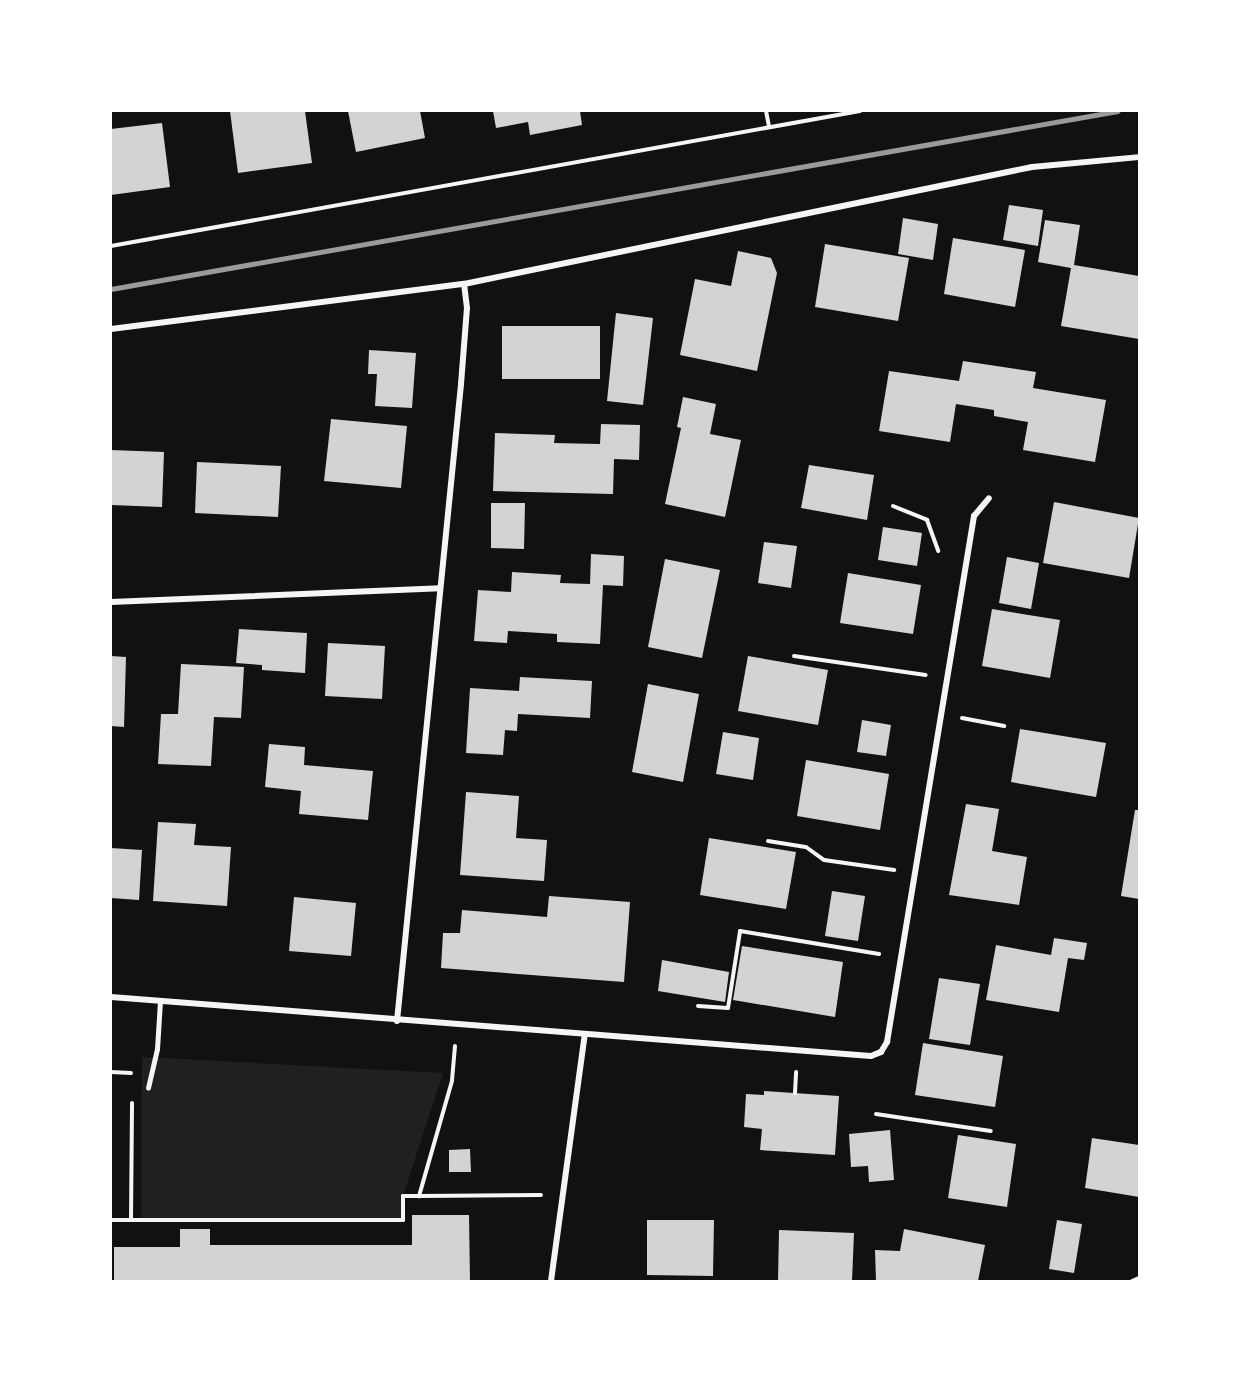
<!DOCTYPE html>
<html>
<head>
<meta charset="utf-8">
<style>
	body { margin:0 }
	#map { position:relative; width:1250px; height:1392px; overflow:hidden; background:#111; font-family:Poppins,sans-serif }
	div>[style] { position:absolute }
	[style*='--x'] { left:calc(var(--x)*1px); top:calc(var(--y)*1px); width:calc(var(--w)*1px); rotate:calc(var(--a)*1deg) }
	.green>* { inset:0; background:#202020 }
	.building>* { inset:0; background:#d3d3d3 }
	.path>* { height:4px; margin:-2px; padding:0 2px; transform-origin:2px; border-radius:2px; background:#f5f5f5 }
	.service>* { height:4.5px; margin:-2.25px; padding:0 2.25px; transform-origin:2.25px; border-radius:2.25px; background:#f5f5f5 }
	.minor>* { height:6px; margin:-3px; padding:0 3px; transform-origin:3px; border-radius:3px; background:#f5f5f5 }
	.rail>* { height:4.5px; margin:-2.25px; padding:0 2.25px; transform-origin:2.25px; border-radius:2.25px; background:#9a9a9a }
	span { translate:-50% -50%; white-space:nowrap; text-align:center; line-height:1.15; -webkit-text-stroke:6px #fff; paint-order:stroke }
	.frame { position:absolute; inset:0; border:112px solid #fff; pointer-events:none }
</style>
</head>
<body>
<div id="map">
	<div class="green">
		<div style="clip-path:polygon(142px 1057px,443px 1073px,403px 1196px,403px 1220px,141px 1220px)"></div>
	</div>
	<div class="building">
		<div style="clip-path:polygon(230px 111px,305px 111px,312px 163px,238px 173px)"></div>
		<div style="clip-path:polygon(348px 111px,420px 111px,425px 138px,356px 152px)"></div>
		<div style="clip-path:polygon(493px 111px,580px 111px,582px 125px,530px 135px,528px 122px,496px 128px)"></div>
		<div style="clip-path:polygon(162px 123px,170px 187px,111px 195px,111px 129px)"></div>
		<div style="clip-path:polygon(1009px 205px,1043px 210px,1038px 246px,1003px 240px)"></div>
		<div style="clip-path:polygon(903px 218px,938px 224px,933px 260px,898px 254px)"></div>
		<div style="clip-path:polygon(1045px 220px,1080px 225px,1074px 265px,1139px 276px,1139px 339px,1061px 326px,1071px 268px,1038px 262px)"></div>
		<div style="clip-path:polygon(953px 238px,1025px 250px,1015px 307px,944px 294px)"></div>
		<div style="clip-path:polygon(825px 244px,909px 258px,898px 321px,815px 307px)"></div>
		<div style="clip-path:polygon(738px 251px,771px 258px,777px 273px,757px 371px,680px 355px,695px 279px,731px 286px)"></div>
		<div style="clip-path:polygon(616px 313px,653px 318px,643px 405px,607px 401px)"></div>
		<div style="clip-path:polygon(502px 326px,600px 326px,600px 379px,502px 379px)"></div>
		<div style="clip-path:polygon(369px 350px,416px 353px,412px 408px,375px 406px,377px 374px,368px 374px)"></div>
		<div style="clip-path:polygon(963px 361px,1036px 372px,1033px 388px,1106px 400px,1095px 462px,1023px 450px,1028px 422px,994px 416px,994px 410px,956px 404px,950px 442px,879px 431px,889px 371px,959px 381px)"></div>
		<div style="clip-path:polygon(683px 397px,716px 404px,710px 434px,741px 440px,725px 517px,665px 504px,681px 428px,677px 427px)"></div>
		<div style="clip-path:polygon(331px 419px,407px 426px,401px 488px,324px 481px)"></div>
		<div style="clip-path:polygon(601px 424px,640px 425px,639px 460px,614px 459px,613px 494px,493px 491px,495px 433px,555px 435px,554px 443px,600px 444px)"></div>
		<div style="clip-path:polygon(111px 450px,164px 452px,162px 507px,111px 505px)"></div>
		<div style="clip-path:polygon(197px 462px,281px 466px,278px 517px,195px 513px)"></div>
		<div style="clip-path:polygon(809px 465px,874px 475px,867px 520px,801px 508px)"></div>
		<div style="clip-path:polygon(1054px 502px,1139px 518px,1129px 578px,1043px 563px)"></div>
		<div style="clip-path:polygon(491px 503px,525px 503px,524px 549px,491px 548px)"></div>
		<div style="clip-path:polygon(883px 527px,922px 533px,917px 566px,878px 560px)"></div>
		<div style="clip-path:polygon(764px 542px,797px 546px,791px 588px,758px 583px)"></div>
		<div style="clip-path:polygon(591px 554px,624px 556px,623px 586px,603px 585px,600px 644px,557px 642px,557px 634px,508px 631px,507px 643px,474px 641px,478px 590px,511px 592px,512px 572px,561px 575px,560px 583px,590px 584px)"></div>
		<div style="clip-path:polygon(1007px 557px,1039px 563px,1031px 609px,999px 603px)"></div>
		<div style="clip-path:polygon(665px 559px,720px 570px,702px 658px,648px 647px)"></div>
		<div style="clip-path:polygon(848px 573px,921px 585px,913px 634px,840px 623px)"></div>
		<div style="clip-path:polygon(992px 609px,1060px 620px,1050px 678px,982px 666px)"></div>
		<div style="clip-path:polygon(239px 629px,307px 633px,305px 673px,262px 670px,262px 665px,236px 663px)"></div>
		<div style="clip-path:polygon(328px 643px,385px 646px,382px 699px,325px 696px)"></div>
		<div style="clip-path:polygon(111px 656px,126px 657px,124px 727px,111px 726px)"></div>
		<div style="clip-path:polygon(748px 656px,828px 670px,818px 725px,738px 711px)"></div>
		<div style="clip-path:polygon(181px 664px,244px 667px,241px 718px,214px 717px,211px 766px,158px 764px,161px 714px,178px 714px)"></div>
		<div style="clip-path:polygon(520px 677px,592px 681px,590px 718px,518px 714px,517px 731px,505px 730px,503px 755px,466px 753px,470px 688px,519px 691px)"></div>
		<div style="clip-path:polygon(648px 684px,699px 694px,683px 782px,632px 772px)"></div>
		<div style="clip-path:polygon(862px 720px,891px 725px,886px 756px,857px 752px)"></div>
		<div style="clip-path:polygon(1020px 729px,1106px 743px,1096px 797px,1011px 782px)"></div>
		<div style="clip-path:polygon(723px 732px,759px 738px,753px 780px,716px 774px)"></div>
		<div style="clip-path:polygon(269px 744px,305px 747px,304px 765px,373px 771px,368px 820px,299px 814px,301px 791px,265px 787px)"></div>
		<div style="clip-path:polygon(806px 760px,889px 774px,880px 830px,797px 816px)"></div>
		<div style="clip-path:polygon(466px 792px,519px 796px,516px 838px,547px 840px,544px 881px,460px 875px)"></div>
		<div style="clip-path:polygon(966px 804px,999px 809px,992px 851px,1027px 857px,1019px 905px,949px 895px)"></div>
		<div style="clip-path:polygon(1135px 810px,1139px 810px,1139px 899px,1121px 896px)"></div>
		<div style="clip-path:polygon(158px 822px,196px 824px,194px 845px,231px 847px,227px 906px,153px 901px)"></div>
		<div style="clip-path:polygon(709px 838px,796px 852px,786px 909px,700px 895px)"></div>
		<div style="clip-path:polygon(111px 848px,142px 850px,139px 900px,111px 898px)"></div>
		<div style="clip-path:polygon(832px 891px,865px 896px,858px 941px,825px 936px)"></div>
		<div style="clip-path:polygon(549px 896px,630px 902px,624px 982px,441px 968px,443px 933px,460px 933px,462px 910px,547px 917px)"></div>
		<div style="clip-path:polygon(294px 897px,356px 903px,351px 956px,289px 951px)"></div>
		<div style="clip-path:polygon(1054px 938px,1087px 943px,1084px 960px,1068px 958px,1059px 1012px,986px 1000px,996px 945px,1051px 955px)"></div>
		<div style="clip-path:polygon(742px 946px,843px 962px,835px 1017px,733px 1000px)"></div>
		<div style="clip-path:polygon(662px 960px,729px 972px,725px 1002px,658px 991px)"></div>
		<div style="clip-path:polygon(939px 978px,980px 984px,970px 1045px,929px 1039px)"></div>
		<div style="clip-path:polygon(923px 1043px,1003px 1056px,995px 1107px,915px 1095px)"></div>
		<div style="clip-path:polygon(764px 1091px,839px 1096px,835px 1155px,760px 1150px,762px 1129px,744px 1127px,746px 1094px,764px 1095px)"></div>
		<div style="clip-path:polygon(890px 1130px,894px 1180px,869px 1182px,868px 1166px,851px 1167px,849px 1134px)"></div>
		<div style="clip-path:polygon(958px 1135px,1016px 1144px,1007px 1207px,948px 1198px)"></div>
		<div style="clip-path:polygon(1092px 1138px,1139px 1145px,1139px 1197px,1085px 1188px)"></div>
		<div style="clip-path:polygon(470px 1149px,471px 1172px,449px 1172px,449px 1150px)"></div>
		<div style="clip-path:polygon(412px 1215px,469px 1215px,470px 1281px,114px 1281px,114px 1247px,180px 1247px,180px 1229px,210px 1229px,210px 1245px,412px 1245px)"></div>
		<div style="clip-path:polygon(647px 1220px,714px 1220px,713px 1276px,647px 1275px)"></div>
		<div style="clip-path:polygon(1057px 1220px,1082px 1224px,1074px 1273px,1049px 1269px)"></div>
		<div style="clip-path:polygon(904px 1229px,985px 1245px,978px 1281px,876px 1281px,875px 1250px,900px 1251px)"></div>
		<div style="clip-path:polygon(779px 1230px,854px 1233px,852px 1281px,778px 1281px)"></div>
	</div>
	<div class="path">
		<div style="--x:766;--y:111;--w:16;--a:79"></div>
		<div style="--x:111;--y:246;--w:761;--a:-10.22"></div>
		<div style="--x:893;--y:506;--w:37;--a:22"></div>
		<div style="--x:927;--y:520;--w:33;--a:70"></div>
		<div style="--x:794;--y:656;--w:133;--a:8.2"></div>
		<div style="--x:962;--y:718;--w:43;--a:10.8"></div>
		<div style="--x:768;--y:841;--w:38;--a:9"></div>
		<div style="--x:806;--y:847;--w:22;--a:36"></div>
		<div style="--x:824;--y:860;--w:71;--a:8.1"></div>
		<div style="--x:698;--y:1006;--w:30;--a:4"></div>
		<div style="--x:728;--y:1008;--w:78;--a:-81.1"></div>
		<div style="--x:740;--y:931;--w:141;--a:9.4"></div>
		<div style="--x:455;--y:1046;--w:35;--a:95"></div>
		<div style="--x:452;--y:1081;--w:120;--a:106"></div>
		<div style="--x:419;--y:1196;--w:122;--a:-0.5"></div>
		<div style="--x:111;--y:1072;--w:20;--a:3"></div>
		<div style="--x:795;--y:1093;--w:21;--a:-87"></div>
		<div style="--x:876;--y:1114;--w:116;--a:8.4"></div>
		<div style="--x:111;--y:1220;--w:292;--a:0"></div>
		<div style="--x:403;--y:1220;--w:24;--a:-90"></div>
		<div style="--x:403;--y:1196;--w:16;--a:0"></div>
		<div style="--x:131;--y:1220;--w:117;--a:-89.5"></div>
		<div style="--x:1132;--y:1281;--w:8;--a:-23"></div>
	</div>
	<div class="service">
		<div style="--x:148;--y:1088;--w:40;--a:-77"></div>
		<div style="--x:157;--y:1049;--w:48;--a:-86.4"></div>
	</div>
	<div class="minor">
		<div style="--x:111;--y:329;--w:356;--a:-7.3"></div>
		<div style="--x:464;--y:284;--w:580;--a:-11.64"></div>
		<div style="--x:1032;--y:167;--w:107;--a:-5.3"></div>
		<div style="--x:111;--y:602;--w:329;--a:-2.4"></div>
		<div style="--x:111;--y:997;--w:762;--a:4.44"></div>
		<div style="--x:871;--y:1056;--w:11;--a:-22"></div>
		<div style="--x:881;--y:1052;--w:12;--a:-59"></div>
		<div style="--x:887;--y:1042;--w:533;--a:-80.61"></div>
		<div style="--x:974;--y:516;--w:23;--a:-50"></div>
		<div style="--x:397;--y:1021;--w:640;--a:-84.26"></div>
		<div style="--x:461;--y:384;--w:76;--a:-85.5"></div>
		<div style="--x:467;--y:308;--w:24;--a:-97"></div>
		<div style="--x:551;--y:1281;--w:249;--a:-82.2"></div>
	</div>
	<div class="rail">
		<div style="--x:111;--y:289;--w:1022;--a:-10.03"></div>
	</div>
	<div class="frame"></div>
</div>
</body>
</html>
